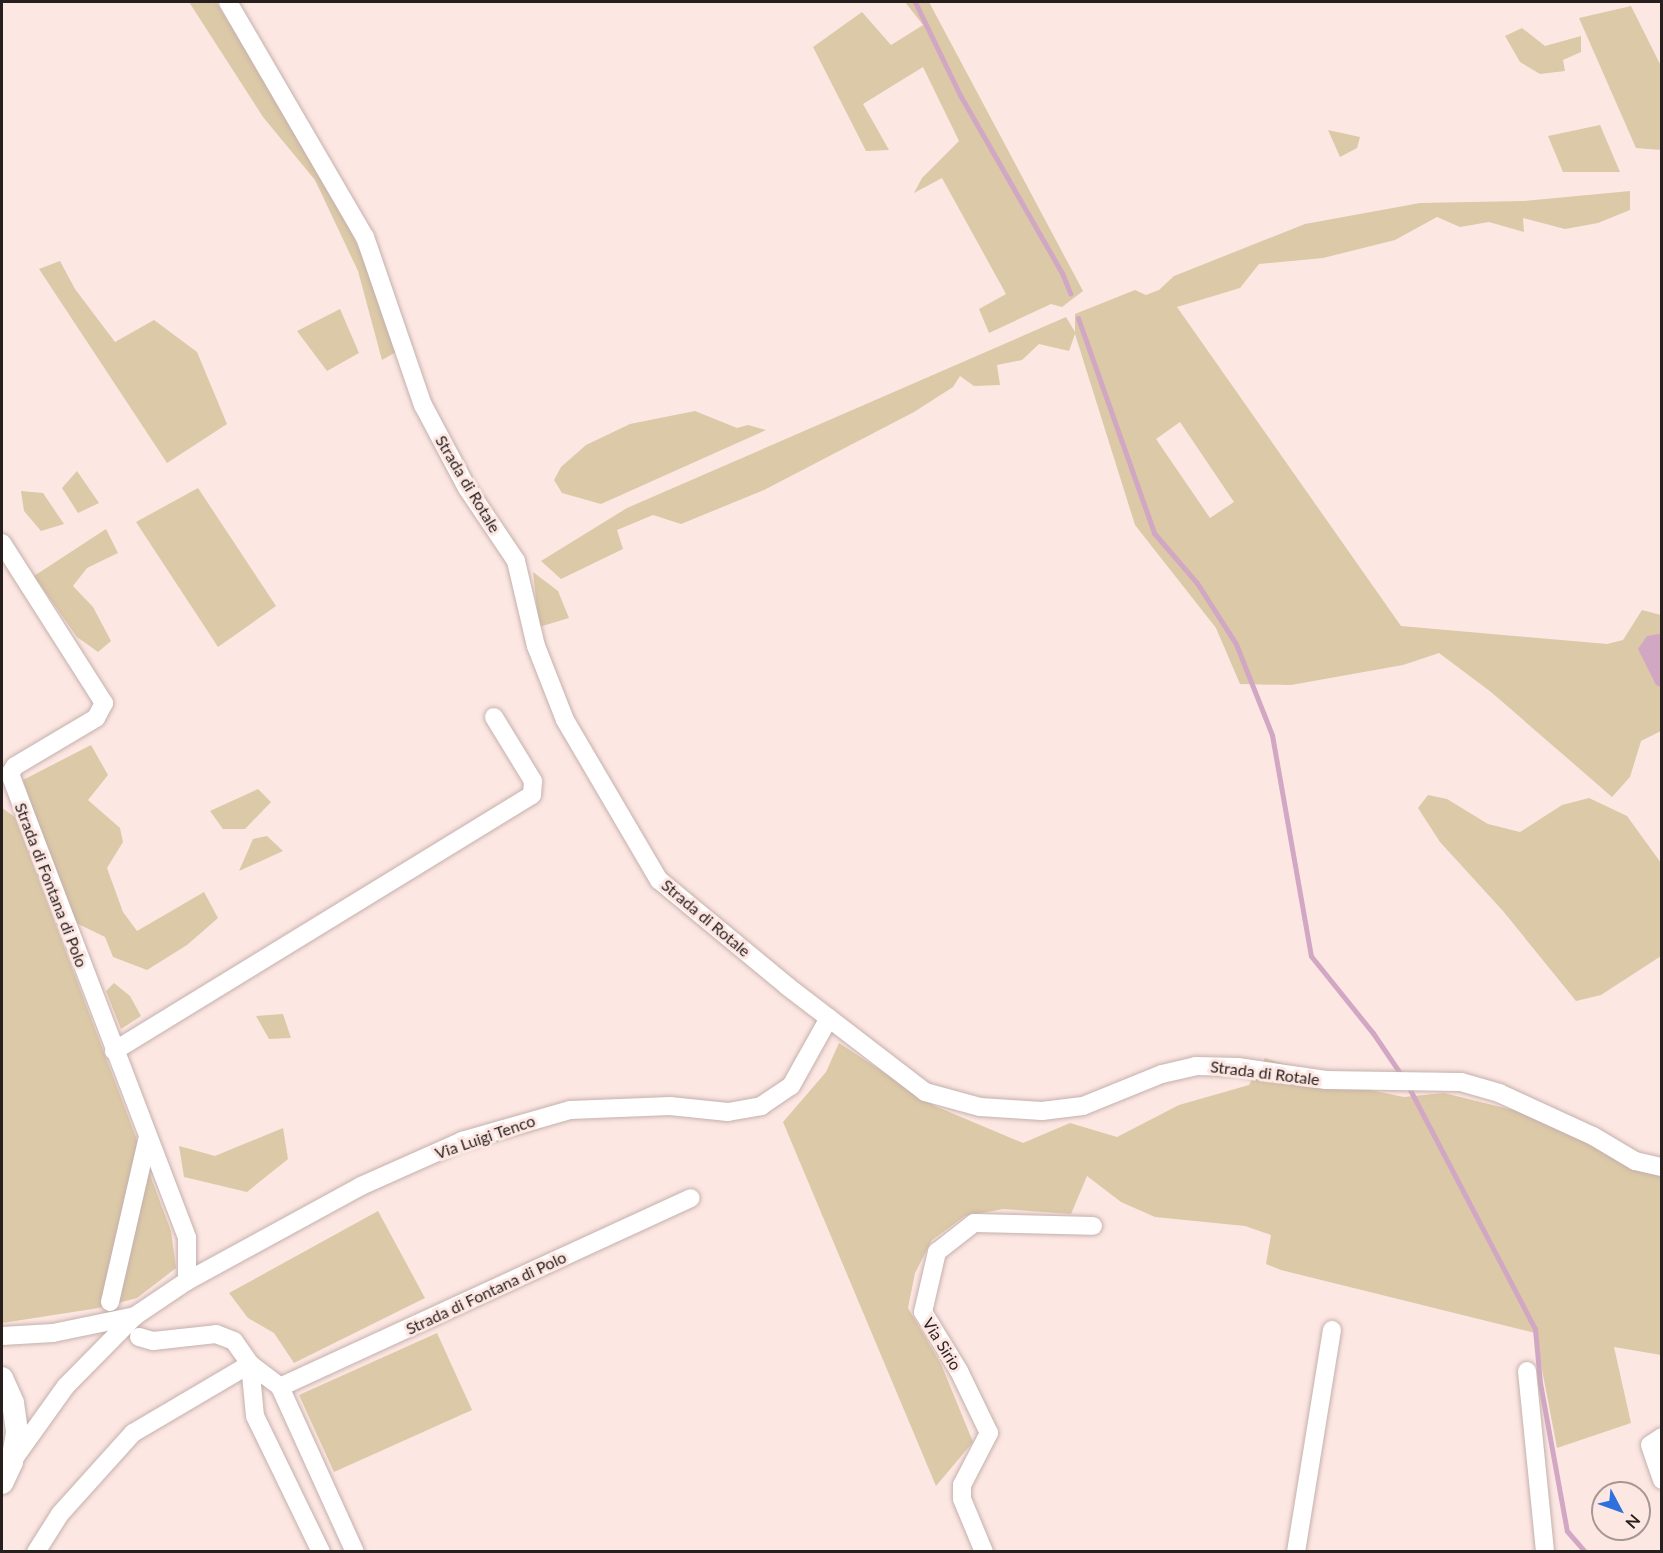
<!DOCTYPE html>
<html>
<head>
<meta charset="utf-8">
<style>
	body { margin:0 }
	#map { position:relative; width:1663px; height:1553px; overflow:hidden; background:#fde7e3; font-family:Lato,sans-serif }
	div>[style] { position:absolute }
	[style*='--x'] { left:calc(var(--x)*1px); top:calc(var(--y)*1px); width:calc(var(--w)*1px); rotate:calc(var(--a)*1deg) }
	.green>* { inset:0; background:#dcc9a7 }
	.water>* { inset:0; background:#d1a7c4 }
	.stream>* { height:5px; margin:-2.5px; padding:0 2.5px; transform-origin:2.5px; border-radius:2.5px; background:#d1a7c4 }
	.roads { filter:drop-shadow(0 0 2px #c4b0ac) drop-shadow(0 0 2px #c4b0ac) }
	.minor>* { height:18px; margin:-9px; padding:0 9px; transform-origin:9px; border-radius:9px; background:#fff }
	.tertiary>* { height:22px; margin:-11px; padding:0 11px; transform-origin:11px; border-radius:11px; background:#fff }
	span { translate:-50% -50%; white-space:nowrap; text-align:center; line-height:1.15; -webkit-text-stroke:6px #fde7e3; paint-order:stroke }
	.street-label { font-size:16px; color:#261f1d }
	.frame { position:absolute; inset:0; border:3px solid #261f1d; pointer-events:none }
	.north { position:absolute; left:1591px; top:1481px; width:60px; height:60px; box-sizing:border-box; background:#fde7e3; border:2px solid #a79794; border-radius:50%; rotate:131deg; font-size:16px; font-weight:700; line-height:24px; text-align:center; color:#261f1d }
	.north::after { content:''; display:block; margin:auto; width:21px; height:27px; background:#2f70dd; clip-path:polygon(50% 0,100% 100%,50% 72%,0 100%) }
</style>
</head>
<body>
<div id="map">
	<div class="green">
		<div style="clip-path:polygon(189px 2px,216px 2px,323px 175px,366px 263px,396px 352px,382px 360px,358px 271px,315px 180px,263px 117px)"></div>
		<div style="clip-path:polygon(905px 2px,929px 2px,1083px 291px,1062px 307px,1051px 304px,989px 333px,979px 309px,1006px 294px,942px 178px,914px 193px,922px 178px,959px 141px,923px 67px,863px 104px,889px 150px,866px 151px,813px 47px,862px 12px,891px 45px,923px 25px)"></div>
		<div style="clip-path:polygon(1631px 6px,1661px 66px,1661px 150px,1636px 148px,1579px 18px)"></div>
		<div style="clip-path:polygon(1522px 28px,1545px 46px,1581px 36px,1581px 52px,1563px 60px,1565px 71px,1540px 74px,1520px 62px,1505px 36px)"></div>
		<div style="clip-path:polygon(1600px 125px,1620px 172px,1563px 172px,1548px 136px)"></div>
		<div style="clip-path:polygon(1328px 130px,1360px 137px,1357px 148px,1340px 157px)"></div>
		<div style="clip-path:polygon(evenodd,1630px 191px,1630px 210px,1598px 223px,1565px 229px,1523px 218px,1524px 232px,1489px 222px,1460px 227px,1437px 217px,1395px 240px,1323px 258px,1259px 264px,1240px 288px,1177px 307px,1401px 626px,1607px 644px,1623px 640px,1642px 610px,1661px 615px,1661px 731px,1641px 741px,1630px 777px,1612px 797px,1491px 692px,1439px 653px,1403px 665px,1291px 685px,1240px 684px,1216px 628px,1135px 525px,1075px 334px,1069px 351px,1039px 344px,1022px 360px,997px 365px,1000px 385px,974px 386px,960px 376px,953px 387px,914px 412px,764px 490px,681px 524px,653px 515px,617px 530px,623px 549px,561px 579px,541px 561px,627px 508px,1066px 317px,1075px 332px,1075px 314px,1135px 290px,1146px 295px,1159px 290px,1174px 276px,1305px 224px,1420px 203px,1523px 201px,1630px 191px,1180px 422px,1234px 502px,1210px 518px,1156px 439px,1180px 422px)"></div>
		<div style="clip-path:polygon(60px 261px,75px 289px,115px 342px,154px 320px,197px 352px,227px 424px,167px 463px,39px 269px)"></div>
		<div style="clip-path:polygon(340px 309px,359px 353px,327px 371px,297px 331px)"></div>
		<div style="clip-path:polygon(695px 411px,737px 428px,748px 425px,766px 430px,601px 504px,562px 493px,554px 480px,561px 467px,586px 445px,630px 424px)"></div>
		<div style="clip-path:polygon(77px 471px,99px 503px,78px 513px,62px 488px)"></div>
		<div style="clip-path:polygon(198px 488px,276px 606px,218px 647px,136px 522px)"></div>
		<div style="clip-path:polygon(21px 491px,43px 493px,64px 524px,41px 531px,24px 511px)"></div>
		<div style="clip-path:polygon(106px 529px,118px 553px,87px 568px,73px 586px,93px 607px,111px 641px,98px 652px,77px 637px,34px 576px)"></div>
		<div style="clip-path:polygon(533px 572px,558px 591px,569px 618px,539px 627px)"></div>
		<div style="clip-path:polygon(91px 745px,108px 775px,88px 800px,120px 828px,123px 842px,107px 868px,123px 912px,137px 931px,204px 892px,218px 918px,187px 945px,147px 970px,113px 957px,105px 937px,72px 921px,23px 780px)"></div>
		<div style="clip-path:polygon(258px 789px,271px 802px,245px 829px,223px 829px,210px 811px)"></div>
		<div style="clip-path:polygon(1428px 795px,1447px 799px,1488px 824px,1520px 832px,1562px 805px,1589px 798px,1627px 816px,1661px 863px,1661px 956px,1601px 995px,1576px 1001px,1503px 911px,1440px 842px,1418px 808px)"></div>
		<div style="clip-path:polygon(2px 808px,15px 817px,125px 1108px,171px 1231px,176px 1268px,137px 1298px,99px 1308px,2px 1323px)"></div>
		<div style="clip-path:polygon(267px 836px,283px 851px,239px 871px,253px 839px)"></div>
		<div style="clip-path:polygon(114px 983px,130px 996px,141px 1016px,121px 1029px,106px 991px)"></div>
		<div style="clip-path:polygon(283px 1014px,291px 1038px,269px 1039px,256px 1016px)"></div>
		<div style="clip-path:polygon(839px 1043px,935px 1106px,1023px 1143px,1070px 1123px,1117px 1137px,1179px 1105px,1249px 1085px,1265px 1058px,1355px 1087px,1404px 1097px,1444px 1093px,1525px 1113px,1661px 1175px,1661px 1355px,1614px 1347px,1631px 1423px,1557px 1448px,1535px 1333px,1281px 1270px,1266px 1264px,1271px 1235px,1245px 1226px,1155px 1217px,1121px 1202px,1087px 1176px,1071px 1214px,1003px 1209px,965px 1216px,932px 1240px,915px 1273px,908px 1308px,941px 1364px,973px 1442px,936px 1486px,783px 1122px,826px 1072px)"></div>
		<div style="clip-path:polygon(283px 1128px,288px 1159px,247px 1192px,184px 1177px,179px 1146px,215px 1156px)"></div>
		<div style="clip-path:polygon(378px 1211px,425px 1298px,294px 1363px,274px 1333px,248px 1318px,229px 1293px)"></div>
		<div style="clip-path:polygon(437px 1333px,472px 1410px,334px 1472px,299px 1395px)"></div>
	</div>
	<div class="water">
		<div style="clip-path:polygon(1660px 634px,1662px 636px,1661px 687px,1656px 685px,1638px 649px,1647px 636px)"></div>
	</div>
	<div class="stream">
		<div style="--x:915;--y:2;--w:103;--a:64.2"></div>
		<div style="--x:960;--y:95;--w:205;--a:60.2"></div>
		<div style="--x:1062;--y:273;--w:22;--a:68"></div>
		<div style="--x:1078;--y:318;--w:228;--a:70.5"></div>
		<div style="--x:1154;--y:533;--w:66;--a:49.3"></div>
		<div style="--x:1197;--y:583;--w:72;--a:57.4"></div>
		<div style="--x:1236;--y:644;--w:98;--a:68.4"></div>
		<div style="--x:1272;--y:735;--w:224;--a:80"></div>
		<div style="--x:1311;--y:956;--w:99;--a:51.2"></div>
		<div style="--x:1373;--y:1033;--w:52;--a:56"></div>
		<div style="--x:1407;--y:1084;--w:276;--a:62.4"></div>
		<div style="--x:1535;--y:1329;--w:54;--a:84.7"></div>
		<div style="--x:1540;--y:1383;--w:150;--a:79.7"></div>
		<div style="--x:1567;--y:1531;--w:28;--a:49"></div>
	</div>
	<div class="roads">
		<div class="minor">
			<div style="--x:228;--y:2;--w:272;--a:59.8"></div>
			<div style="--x:365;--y:237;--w:178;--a:71"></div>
			<div style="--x:423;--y:405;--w:94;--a:62.1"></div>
			<div style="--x:467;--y:488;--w:88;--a:56.1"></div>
			<div style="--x:516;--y:561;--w:87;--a:76.8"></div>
			<div style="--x:536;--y:646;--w:79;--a:68.6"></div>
			<div style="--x:565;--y:720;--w:186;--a:59.6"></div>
			<div style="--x:659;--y:880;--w:166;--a:39.6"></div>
			<div style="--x:787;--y:986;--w:174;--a:37.5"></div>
			<div style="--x:925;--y:1092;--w:57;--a:15.3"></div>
			<div style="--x:980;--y:1107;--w:62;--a:3.7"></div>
			<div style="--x:1042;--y:1111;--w:41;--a:-7"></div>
			<div style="--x:1083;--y:1106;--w:85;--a:-22.1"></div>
			<div style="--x:1162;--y:1074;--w:35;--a:-13"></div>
			<div style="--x:1196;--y:1066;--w:42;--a:1.4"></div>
			<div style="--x:1238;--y:1067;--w:89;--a:8.4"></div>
			<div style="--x:1326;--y:1080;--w:135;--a:0.8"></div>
			<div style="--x:1461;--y:1082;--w:40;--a:16"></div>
			<div style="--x:1499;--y:1093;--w:103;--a:24.6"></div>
			<div style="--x:1593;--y:1136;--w:49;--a:30.8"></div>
			<div style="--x:1635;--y:1161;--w:28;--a:13"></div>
			<div style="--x:2;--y:543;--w:190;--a:57.5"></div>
			<div style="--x:104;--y:703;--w:17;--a:118"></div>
			<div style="--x:96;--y:718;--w:94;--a:149.3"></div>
			<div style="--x:15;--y:766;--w:9;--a:122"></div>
			<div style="--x:10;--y:774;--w:497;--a:69.1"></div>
			<div style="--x:187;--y:1238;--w:43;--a:90"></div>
			<div style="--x:114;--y:1051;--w:490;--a:-31.5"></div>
			<div style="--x:532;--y:795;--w:14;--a:-86"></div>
			<div style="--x:533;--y:781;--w:75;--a:-121.4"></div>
			<div style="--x:110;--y:1302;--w:166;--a:-77.1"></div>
			<div style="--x:2;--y:1336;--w:51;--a:-3.4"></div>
			<div style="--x:53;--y:1333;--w:84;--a:-11.7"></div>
			<div style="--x:139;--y:1337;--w:15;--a:16"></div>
			<div style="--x:153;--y:1341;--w:63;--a:-6.3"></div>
			<div style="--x:216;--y:1334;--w:19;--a:21"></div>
			<div style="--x:234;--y:1341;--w:28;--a:55"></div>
			<div style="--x:250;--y:1364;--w:38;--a:37"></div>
			<div style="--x:280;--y:1387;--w:181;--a:65.6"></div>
			<div style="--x:250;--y:1364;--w:52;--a:84.5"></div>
			<div style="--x:255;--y:1416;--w:151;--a:64.1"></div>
			<div style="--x:1527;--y:1371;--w:182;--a:84.3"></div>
			<div style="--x:280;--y:1387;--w:452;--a:-24.7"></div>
			<div style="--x:1662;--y:1437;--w:14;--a:146"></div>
			<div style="--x:1650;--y:1445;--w:37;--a:71"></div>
			<div style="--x:13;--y:1460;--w:91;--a:-54.4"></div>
			<div style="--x:66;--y:1386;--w:98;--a:-45.4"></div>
			<div style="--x:135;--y:1316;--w:63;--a:-33.9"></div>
			<div style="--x:187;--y:1281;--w:198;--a:-28.6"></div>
			<div style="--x:361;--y:1186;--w:111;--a:-24"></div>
			<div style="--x:462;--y:1141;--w:112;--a:-16"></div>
			<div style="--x:570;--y:1110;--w:100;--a:-2.3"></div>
			<div style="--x:670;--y:1106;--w:58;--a:5.9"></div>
			<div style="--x:728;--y:1112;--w:34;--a:-10"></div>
			<div style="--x:761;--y:1106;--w:36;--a:-34"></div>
			<div style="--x:791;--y:1086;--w:78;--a:-60.8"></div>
			<div style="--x:36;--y:1552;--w:45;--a:-57.7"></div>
			<div style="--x:60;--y:1514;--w:109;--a:-48"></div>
			<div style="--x:133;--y:1433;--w:136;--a:-30.5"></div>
			<div style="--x:984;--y:1552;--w:57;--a:-112.5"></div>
			<div style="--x:962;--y:1499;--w:14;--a:-90"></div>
			<div style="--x:962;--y:1485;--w:59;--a:-62.6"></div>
			<div style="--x:989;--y:1433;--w:69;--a:-115.8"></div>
			<div style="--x:959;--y:1371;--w:69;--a:-121.4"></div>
			<div style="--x:923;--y:1312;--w:62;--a:-76.9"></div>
			<div style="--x:937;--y:1252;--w:47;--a:-38.1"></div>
			<div style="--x:974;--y:1223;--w:119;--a:1.4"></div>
			<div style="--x:1296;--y:1552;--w:225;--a:-80.8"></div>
		</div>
		<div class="tertiary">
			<div style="--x:2;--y:1378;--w:27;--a:66"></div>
			<div style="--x:13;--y:1403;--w:30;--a:82"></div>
			<div style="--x:17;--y:1433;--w:29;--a:100"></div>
			<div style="--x:12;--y:1462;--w:23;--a:115"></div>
		</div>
	</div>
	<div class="street-label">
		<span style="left:468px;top:484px;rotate:59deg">Strada di Rotale</span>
		<span style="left:51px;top:885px;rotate:69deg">Strada di Fontana di Polo</span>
		<span style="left:706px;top:918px;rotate:40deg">Strada di Rotale</span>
		<span style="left:1265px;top:1073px;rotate:7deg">Strada di Rotale</span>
		<span style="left:485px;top:1137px;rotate:-19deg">Via Luigi Tenco</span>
		<span style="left:486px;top:1293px;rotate:-25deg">Strada di Fontana di Polo</span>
		<span style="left:942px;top:1344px;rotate:58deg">Via Sirio</span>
	</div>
	<div class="frame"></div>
	<div class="north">N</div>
</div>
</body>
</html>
